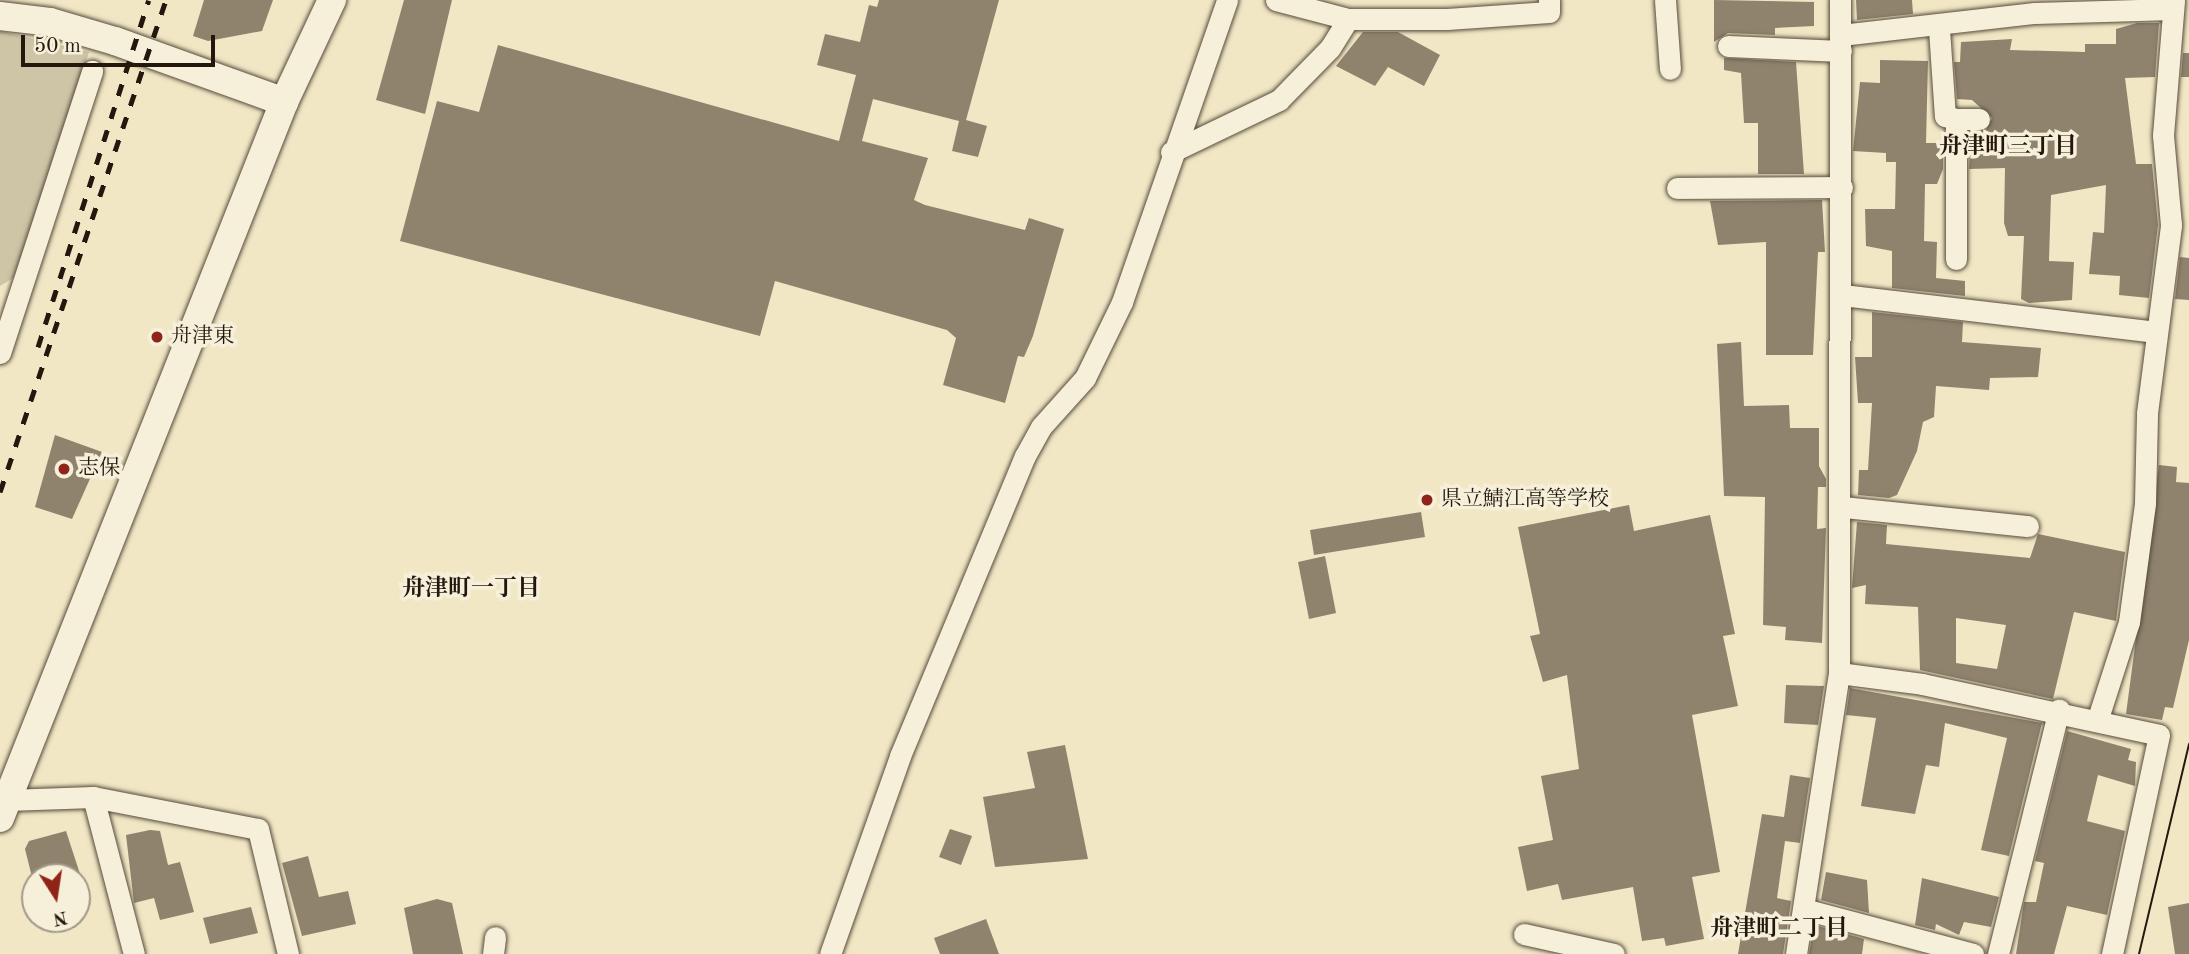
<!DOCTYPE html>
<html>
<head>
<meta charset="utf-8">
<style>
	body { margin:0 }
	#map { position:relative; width:2189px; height:954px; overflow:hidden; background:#f1e7c5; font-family:"Old Standard TT","Noto Serif JP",serif }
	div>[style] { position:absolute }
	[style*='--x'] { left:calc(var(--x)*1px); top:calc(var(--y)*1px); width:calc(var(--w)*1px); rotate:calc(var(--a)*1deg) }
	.green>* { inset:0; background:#cec4a6 }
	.building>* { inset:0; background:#8f836d }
	.roads { filter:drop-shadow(0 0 2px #574b3b) drop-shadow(0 0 2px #574b3b) }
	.street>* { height:21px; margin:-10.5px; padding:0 10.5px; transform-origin:10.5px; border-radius:10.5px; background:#f6efd9 }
	.secondary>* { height:28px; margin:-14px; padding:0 14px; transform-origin:14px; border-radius:14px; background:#f6efd9 }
	.tram>* { height:2px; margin:-1px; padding:0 1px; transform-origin:1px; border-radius:1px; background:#24170d }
	.rail>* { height:5px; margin-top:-2.5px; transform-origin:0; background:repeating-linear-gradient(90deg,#24170d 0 12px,transparent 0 24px) }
	.dots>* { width:19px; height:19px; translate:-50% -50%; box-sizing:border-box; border:4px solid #f6efd9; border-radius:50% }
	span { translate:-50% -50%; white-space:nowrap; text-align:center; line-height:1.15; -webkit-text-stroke:7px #f6efd9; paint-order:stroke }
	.poi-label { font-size:21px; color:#24170d }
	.left { translate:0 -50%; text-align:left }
	.neighbourhood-label { font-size:23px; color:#24170d; font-weight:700 }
	.north { position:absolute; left:21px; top:863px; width:70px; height:70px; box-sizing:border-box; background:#f6efd9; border:2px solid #a29987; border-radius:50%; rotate:168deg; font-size:19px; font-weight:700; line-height:28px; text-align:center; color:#24170d }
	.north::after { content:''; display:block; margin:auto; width:24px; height:32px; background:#8f2418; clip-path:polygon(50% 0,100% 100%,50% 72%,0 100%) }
	.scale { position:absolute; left:21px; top:35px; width:194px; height:32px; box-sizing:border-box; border:4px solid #24170d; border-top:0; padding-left:9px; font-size:21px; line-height:24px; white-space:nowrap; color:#24170d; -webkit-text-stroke:5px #f6efd9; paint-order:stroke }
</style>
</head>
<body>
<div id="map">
	<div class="green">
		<div style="clip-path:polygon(0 31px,89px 52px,15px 277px,0 286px)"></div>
	</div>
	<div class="building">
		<div style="clip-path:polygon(204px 0,273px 0,262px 31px,208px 41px,193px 36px)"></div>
		<div style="clip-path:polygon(404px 0,452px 0,425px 114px,376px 100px)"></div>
		<div style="clip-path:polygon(879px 0,999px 0,966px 120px,987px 126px,978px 157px,952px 151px,959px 121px,873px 99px,862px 141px,928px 158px,914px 200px,925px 205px,1025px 230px,1029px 218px,1064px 229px,1033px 336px,1024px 357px,1018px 356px,1005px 403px,943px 385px,956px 338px,947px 330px,775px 281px,760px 336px,400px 241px,437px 101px,479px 112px,498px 45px,839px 141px,856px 75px,817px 65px,825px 34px,860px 42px,869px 5px,877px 7px)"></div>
		<div style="clip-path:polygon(1714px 0,1814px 2px,1814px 26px,1775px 28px,1775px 35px,1728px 33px,1714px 42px)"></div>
		<div style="clip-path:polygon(1856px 0,1912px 0,1913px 14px,1857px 20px)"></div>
		<div style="clip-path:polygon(2137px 23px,2159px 23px,2155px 77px,2125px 78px,2136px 164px,2152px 164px,2158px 225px,2149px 298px,2119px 295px,2120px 276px,2089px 274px,2093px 232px,2104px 233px,2106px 185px,2051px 195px,2049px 261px,2074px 262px,2072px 300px,2029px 303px,2021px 299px,2024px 236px,2008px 236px,2004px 223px,2005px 168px,1969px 169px,1971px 132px,1986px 130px,1992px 118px,1972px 100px,1957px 99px,1954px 62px,1960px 62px,1961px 42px,2012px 39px,2010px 50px,2085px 52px,2085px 44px,2116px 44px,2116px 29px)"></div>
		<div style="clip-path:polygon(1363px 32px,1398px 32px,1440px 55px,1424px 86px,1388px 67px,1375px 86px,1336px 66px)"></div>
		<div style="clip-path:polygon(2183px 53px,2189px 53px,2189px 77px,2181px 77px)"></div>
		<div style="clip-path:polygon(1724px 58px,1796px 62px,1804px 174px,1758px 174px,1758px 123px,1744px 123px,1741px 73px,1724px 70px)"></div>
		<div style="clip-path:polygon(1880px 60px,1928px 61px,1926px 143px,1943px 143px,1943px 169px,1937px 184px,1925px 184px,1924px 241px,1937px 242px,1936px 278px,1965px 281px,1965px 296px,1892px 288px,1892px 251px,1866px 246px,1865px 209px,1895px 209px,1896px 162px,1886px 162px,1886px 153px,1853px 151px,1860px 82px,1880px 83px)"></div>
		<div style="clip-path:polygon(1822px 200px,1825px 252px,1818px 252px,1813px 355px,1766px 355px,1766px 242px,1718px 245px,1710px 201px)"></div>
		<div style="clip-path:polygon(2180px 257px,2189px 258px,2189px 300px,2175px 299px)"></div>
		<div style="clip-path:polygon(1872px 312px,1963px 322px,1962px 342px,2041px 348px,2038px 377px,1990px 378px,1989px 390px,1936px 386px,1934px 417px,1923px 422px,1917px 451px,1897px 495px,1889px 498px,1858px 495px,1859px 470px,1868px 470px,1872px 403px,1858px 403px,1855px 357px,1872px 357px)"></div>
		<div style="clip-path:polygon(1741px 342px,1744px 406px,1789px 405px,1790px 428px,1819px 428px,1819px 466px,1826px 479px,1826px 487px,1818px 487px,1817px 529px,1826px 528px,1822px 643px,1785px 640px,1786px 627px,1763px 625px,1765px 497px,1724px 496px,1717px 344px)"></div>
		<div style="clip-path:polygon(55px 435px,102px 452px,72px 519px,35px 507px)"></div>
		<div style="clip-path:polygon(2159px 465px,2177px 467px,2176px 482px,2189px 483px,2189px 640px,2173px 708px,2165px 707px,2162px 720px,2126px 714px)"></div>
		<div style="clip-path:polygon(1629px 505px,1634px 531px,1710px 515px,1735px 634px,1723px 636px,1738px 706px,1692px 715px,1720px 872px,1692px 877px,1704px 939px,1666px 946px,1664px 938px,1642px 941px,1633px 887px,1562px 900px,1558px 884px,1527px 891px,1518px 847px,1553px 840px,1541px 776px,1579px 769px,1567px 675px,1543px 682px,1530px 636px,1540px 634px,1518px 527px)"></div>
		<div style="clip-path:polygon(1421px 512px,1425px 537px,1314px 555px,1310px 530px)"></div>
		<div style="clip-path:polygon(evenodd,1857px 522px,1887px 525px,1886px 544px,2030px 558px,2038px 534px,2125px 552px,2116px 621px,2074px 612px,2053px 699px,1920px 670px,1918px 607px,1865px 604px,1866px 585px,1852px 588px,1857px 522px,1956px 618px,2006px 625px,1997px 669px,1956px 663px,1956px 618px)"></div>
		<div style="clip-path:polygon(1325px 556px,1336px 613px,1309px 619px,1298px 562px)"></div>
		<div style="clip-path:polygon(1786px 685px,1824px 686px,1818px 725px,1784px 723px)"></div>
		<div style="clip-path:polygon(1850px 688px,2042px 723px,2009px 856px,1981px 850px,2007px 738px,1945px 723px,1939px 767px,1926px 765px,1915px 814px,1861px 806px,1876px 718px,1846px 715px)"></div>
		<div style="clip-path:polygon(2067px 731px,2131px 749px,2128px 760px,2136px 762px,2135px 786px,2098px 775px,2087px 821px,2125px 831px,2107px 915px,2067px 906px,2054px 954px,2016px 954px,2024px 902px,2036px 902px,2044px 863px,2035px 861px)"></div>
		<div style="clip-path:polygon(1065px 745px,1088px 859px,995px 867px,983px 797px,1035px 788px,1027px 752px)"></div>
		<div style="clip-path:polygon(1790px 775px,1810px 778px,1800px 843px,1785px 841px,1777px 898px,1791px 901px,1783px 954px,1738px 954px,1762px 814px,1784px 817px)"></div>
		<div style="clip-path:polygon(950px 829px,972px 836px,961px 865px,939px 857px)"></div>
		<div style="clip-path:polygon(150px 830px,160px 831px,168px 865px,180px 862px,194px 912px,160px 920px,154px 898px,134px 903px,126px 835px)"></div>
		<div style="clip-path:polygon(66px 831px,81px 877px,32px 877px,25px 849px,29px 841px)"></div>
		<div style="clip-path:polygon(308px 856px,319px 897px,348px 891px,356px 924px,302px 936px,282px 863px)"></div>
		<div style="clip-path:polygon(1826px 872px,1867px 880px,1869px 913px,1821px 900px)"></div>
		<div style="clip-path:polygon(1922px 878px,1999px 897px,1991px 927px,1964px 922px,1959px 935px,1936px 924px,1935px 930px,1915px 925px)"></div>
		<div style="clip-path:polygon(437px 899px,452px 903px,463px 954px,413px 954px,404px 908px)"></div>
		<div style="clip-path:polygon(2189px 903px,2189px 954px,2175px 954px,2168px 907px)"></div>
		<div style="clip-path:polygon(251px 907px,258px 933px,210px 944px,203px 918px)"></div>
		<div style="clip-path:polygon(986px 919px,999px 954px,940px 954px,934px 938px)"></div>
		<div style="clip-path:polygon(1814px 925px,1864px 939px,1862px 954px,1809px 954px)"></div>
	</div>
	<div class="roads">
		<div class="street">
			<div style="--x:1276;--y:0;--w:74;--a:14.8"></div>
			<div style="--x:1348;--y:19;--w:99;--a:0"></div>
			<div style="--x:1447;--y:19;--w:102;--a:-3.9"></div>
			<div style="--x:1549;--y:12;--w:12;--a:-90"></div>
			<div style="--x:1665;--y:0;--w:69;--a:85.9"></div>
			<div style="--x:1939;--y:29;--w:87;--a:86.1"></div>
			<div style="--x:1945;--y:116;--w:11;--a:15"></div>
			<div style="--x:1956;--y:119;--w:140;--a:90"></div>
			<div style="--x:1841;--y:35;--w:195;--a:-6.5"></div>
			<div style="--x:2035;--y:13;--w:138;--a:-1.7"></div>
			<div style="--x:1728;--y:46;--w:113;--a:2.5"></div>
			<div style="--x:1956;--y:119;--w:23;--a:0"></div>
			<div style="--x:1171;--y:152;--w:120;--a:-25.7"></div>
			<div style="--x:1279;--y:100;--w:73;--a:-45.6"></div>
			<div style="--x:1330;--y:48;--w:34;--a:-58"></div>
			<div style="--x:1677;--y:188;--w:165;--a:-0.3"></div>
			<div style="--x:1842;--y:295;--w:317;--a:6.7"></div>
			<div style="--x:0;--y:353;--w:297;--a:-71.9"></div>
			<div style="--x:1843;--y:507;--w:186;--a:5.9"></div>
			<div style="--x:1839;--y:673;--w:84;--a:7.5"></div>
			<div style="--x:1922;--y:684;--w:242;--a:12.1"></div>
			<div style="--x:2159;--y:735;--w:224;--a:102.1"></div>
			<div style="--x:2098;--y:718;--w:101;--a:-72.1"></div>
			<div style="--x:2129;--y:622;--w:120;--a:-82.3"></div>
			<div style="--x:2145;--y:503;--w:90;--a:-88.7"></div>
			<div style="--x:2147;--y:413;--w:190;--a:-82.7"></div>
			<div style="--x:2171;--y:225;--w:90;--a:-95.1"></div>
			<div style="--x:2163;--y:135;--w:135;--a:-85.3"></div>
			<div style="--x:93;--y:797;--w:162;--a:75.4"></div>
			<div style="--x:7;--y:800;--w:86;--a:-2"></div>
			<div style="--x:93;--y:797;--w:168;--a:11"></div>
			<div style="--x:258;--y:829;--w:129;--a:76.5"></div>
			<div style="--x:1804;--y:909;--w:175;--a:14.9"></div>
			<div style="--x:1524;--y:934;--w:92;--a:12.5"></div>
			<div style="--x:493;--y:954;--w:17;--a:-83"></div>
			<div style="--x:830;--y:954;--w:210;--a:-70.5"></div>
			<div style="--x:900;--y:756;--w:325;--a:-67.4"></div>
			<div style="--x:1025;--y:456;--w:33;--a:-61"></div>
			<div style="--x:1041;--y:427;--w:66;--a:-48.1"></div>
			<div style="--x:1085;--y:378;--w:85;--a:-64"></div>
			<div style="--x:1122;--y:302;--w:320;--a:-70.8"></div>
			<div style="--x:1796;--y:954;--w:284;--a:-81.3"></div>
			<div style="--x:1839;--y:673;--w:673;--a:-89.91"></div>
			<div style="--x:1998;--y:954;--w:252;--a:-76"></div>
		</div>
		<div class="secondary">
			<div style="--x:0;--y:16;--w:50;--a:6.8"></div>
			<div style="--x:50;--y:22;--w:68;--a:16.3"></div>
			<div style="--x:115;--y:41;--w:180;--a:19.8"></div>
			<div style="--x:0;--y:818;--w:770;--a:-68.36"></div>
			<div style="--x:284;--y:102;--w:113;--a:-64.8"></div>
		</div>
	</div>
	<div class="tram">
		<div style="--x:2139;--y:954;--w:216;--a:-76.6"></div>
	</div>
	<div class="rail">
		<div style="--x:38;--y:347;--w:364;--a:-72.3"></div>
		<div style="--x:0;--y:492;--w:519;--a:-71.36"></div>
	</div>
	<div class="dots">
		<div style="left:157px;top:337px;background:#8f2418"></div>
		<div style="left:64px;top:469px;background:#8f2418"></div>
		<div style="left:1427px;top:500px;background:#8f2418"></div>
	</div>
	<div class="poi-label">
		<span class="left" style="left:171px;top:337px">舟津東</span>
		<span class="left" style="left:78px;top:469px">志保</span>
		<span class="left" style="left:1441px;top:500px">県立鯖江高等学校</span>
	</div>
	<div class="neighbourhood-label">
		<span style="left:2008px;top:147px">舟津町三丁目</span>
		<span style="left:471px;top:589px">舟津町一丁目</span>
		<span style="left:1779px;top:929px">舟津町二丁目</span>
	</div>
	<div class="north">N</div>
	<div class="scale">50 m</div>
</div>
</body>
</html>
